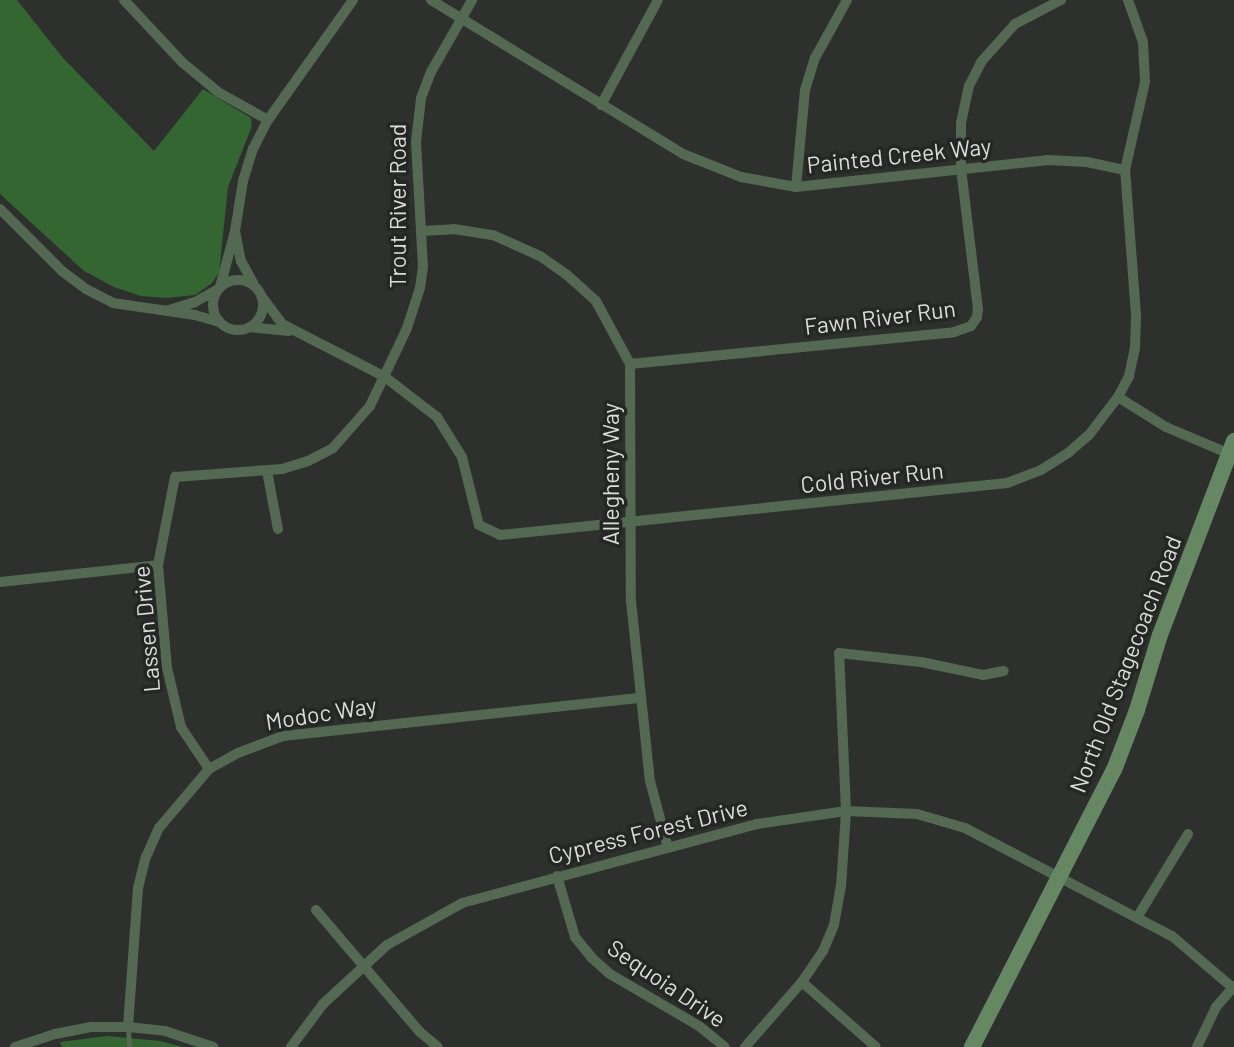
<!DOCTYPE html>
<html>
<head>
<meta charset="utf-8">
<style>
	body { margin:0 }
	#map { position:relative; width:1234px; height:1047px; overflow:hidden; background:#2e302e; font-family:Barlow,sans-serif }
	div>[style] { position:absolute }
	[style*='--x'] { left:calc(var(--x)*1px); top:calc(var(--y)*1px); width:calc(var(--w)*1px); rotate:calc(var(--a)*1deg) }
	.green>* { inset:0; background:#346632 }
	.lane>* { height:5px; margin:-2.5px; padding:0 2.5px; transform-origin:2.5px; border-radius:2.5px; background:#536951 }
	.street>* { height:10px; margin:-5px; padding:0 5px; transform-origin:5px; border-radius:5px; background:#536951 }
	.street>.ring { margin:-5px; padding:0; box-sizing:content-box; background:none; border:10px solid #536951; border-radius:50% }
	.secondary>* { height:16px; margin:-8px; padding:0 8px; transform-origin:8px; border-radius:8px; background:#658863 }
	span { translate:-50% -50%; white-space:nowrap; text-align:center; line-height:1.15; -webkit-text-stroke:7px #252724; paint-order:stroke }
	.street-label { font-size:23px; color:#dbdcdb }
</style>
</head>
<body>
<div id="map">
	<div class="green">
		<div style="clip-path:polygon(0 0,17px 0,63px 58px,154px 151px,203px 89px,251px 118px,252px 126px,228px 187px,219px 273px,211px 284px,195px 295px,166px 298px,141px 296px,114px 287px,84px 271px,0 194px)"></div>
		<div style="clip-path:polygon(107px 1036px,160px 1041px,183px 1047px,62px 1047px,60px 1042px)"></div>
	</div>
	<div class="lane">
		<div style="--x:128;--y:1027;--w:20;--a:87"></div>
	</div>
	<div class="street">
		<div style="--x:124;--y:0;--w:86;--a:46.9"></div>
		<div style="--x:183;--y:63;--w:45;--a:39.6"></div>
		<div style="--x:218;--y:92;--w:57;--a:29.2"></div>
		<div style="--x:431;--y:0;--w:295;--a:31.4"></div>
		<div style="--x:683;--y:154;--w:62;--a:21.6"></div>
		<div style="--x:741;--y:177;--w:56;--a:10.3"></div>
		<div style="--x:796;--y:187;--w:252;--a:-6.1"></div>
		<div style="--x:1047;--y:160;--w:40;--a:2.9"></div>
		<div style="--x:1087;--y:162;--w:39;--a:12"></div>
		<div style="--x:601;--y:105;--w:119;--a:-61.5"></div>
		<div style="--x:796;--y:187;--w:97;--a:-84.7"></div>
		<div style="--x:805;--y:90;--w:34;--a:-73"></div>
		<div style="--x:815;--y:58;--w:66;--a:-61.1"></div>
		<div style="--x:0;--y:209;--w:88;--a:45"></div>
		<div style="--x:62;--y:271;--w:30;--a:37"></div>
		<div style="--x:86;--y:289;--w:30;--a:27"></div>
		<div style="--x:113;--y:303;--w:83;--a:8.3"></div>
		<div style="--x:195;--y:315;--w:26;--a:16"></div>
		<div style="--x:235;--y:231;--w:51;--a:-80.9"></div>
		<div style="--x:243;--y:181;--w:34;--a:-73"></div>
		<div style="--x:253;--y:149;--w:33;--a:-63"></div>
		<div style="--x:268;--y:120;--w:147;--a:-54.7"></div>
		<div style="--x:421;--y:231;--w:33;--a:-3"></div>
		<div style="--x:454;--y:229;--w:39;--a:9"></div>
		<div style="--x:493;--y:235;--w:51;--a:24.1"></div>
		<div style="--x:540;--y:256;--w:32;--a:35"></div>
		<div style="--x:566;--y:274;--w:40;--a:42"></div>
		<div style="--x:596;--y:301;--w:72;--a:61.6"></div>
		<div style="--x:630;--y:364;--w:237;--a:89.8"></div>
		<div style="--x:631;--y:601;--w:181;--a:84"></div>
		<div style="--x:650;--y:781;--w:69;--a:75"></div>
		<div class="ring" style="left:213px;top:280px;width:40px;height:40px"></div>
		<div style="--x:220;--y:287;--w:58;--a:-75"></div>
		<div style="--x:235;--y:231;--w:31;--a:79"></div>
		<div style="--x:241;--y:261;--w:25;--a:61"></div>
		<div style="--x:262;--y:297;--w:34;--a:53"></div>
		<div style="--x:282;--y:324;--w:116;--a:27.2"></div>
		<div style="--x:385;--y:377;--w:66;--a:37.6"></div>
		<div style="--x:437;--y:417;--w:47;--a:58"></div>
		<div style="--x:462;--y:457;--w:70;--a:76"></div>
		<div style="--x:479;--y:525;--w:23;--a:25"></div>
		<div style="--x:500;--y:535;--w:510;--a:-5.86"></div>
		<div style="--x:1007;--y:483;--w:36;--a:-21"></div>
		<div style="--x:1041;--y:470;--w:32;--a:-32"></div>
		<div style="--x:1068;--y:453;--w:28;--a:-41"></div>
		<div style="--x:1089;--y:435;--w:48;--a:-52.7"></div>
		<div style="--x:1118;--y:397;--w:24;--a:-62"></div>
		<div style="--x:1129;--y:376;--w:30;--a:-78"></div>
		<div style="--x:1135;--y:347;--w:32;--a:-88"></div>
		<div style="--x:1136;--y:315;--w:145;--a:-94.3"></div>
		<div style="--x:1125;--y:170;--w:90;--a:-77.2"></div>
		<div style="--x:1145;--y:82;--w:40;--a:-92.9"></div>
		<div style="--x:1143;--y:42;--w:45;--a:-109.7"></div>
		<div style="--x:169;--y:310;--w:27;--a:-17"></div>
		<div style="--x:195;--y:302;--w:26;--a:-29"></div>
		<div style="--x:250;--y:327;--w:39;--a:6"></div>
		<div style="--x:630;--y:364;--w:326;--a:-5.6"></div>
		<div style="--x:954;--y:332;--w:18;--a:-19"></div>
		<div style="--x:971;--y:326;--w:11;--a:-56"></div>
		<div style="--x:977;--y:317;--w:8;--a:-83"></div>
		<div style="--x:978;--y:309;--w:142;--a:-96.9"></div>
		<div style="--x:961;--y:168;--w:45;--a:-90"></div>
		<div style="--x:961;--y:123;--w:38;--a:-78"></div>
		<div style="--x:969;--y:86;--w:27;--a:-63"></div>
		<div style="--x:981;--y:62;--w:51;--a:-48.2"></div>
		<div style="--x:1015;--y:24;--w:52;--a:-27.6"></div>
		<div style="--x:1118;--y:397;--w:57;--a:32"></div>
		<div style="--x:1166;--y:427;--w:69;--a:22.9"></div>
		<div style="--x:267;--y:471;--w:59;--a:79.3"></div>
		<div style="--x:0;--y:582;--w:159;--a:-6.1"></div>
		<div style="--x:209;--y:769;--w:50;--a:-123.7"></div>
		<div style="--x:181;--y:727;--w:61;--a:-103.3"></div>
		<div style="--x:167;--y:668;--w:103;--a:-95"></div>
		<div style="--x:158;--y:565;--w:90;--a:-79.1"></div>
		<div style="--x:175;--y:477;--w:107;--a:-4.3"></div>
		<div style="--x:282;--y:469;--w:27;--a:-17"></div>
		<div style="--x:308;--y:461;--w:28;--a:-27"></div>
		<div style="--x:333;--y:448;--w:56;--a:-48.6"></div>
		<div style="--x:370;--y:406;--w:86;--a:-64.6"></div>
		<div style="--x:407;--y:328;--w:42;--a:-72"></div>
		<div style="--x:420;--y:288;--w:21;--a:-82"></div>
		<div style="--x:423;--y:267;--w:125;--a:-93.2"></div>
		<div style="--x:416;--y:142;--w:44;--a:-83.5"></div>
		<div style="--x:421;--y:98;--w:28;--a:-69"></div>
		<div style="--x:431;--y:72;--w:83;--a:-60.3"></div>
		<div style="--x:557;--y:876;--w:64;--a:73.6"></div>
		<div style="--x:575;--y:937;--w:27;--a:51"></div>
		<div style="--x:592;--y:958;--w:24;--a:42"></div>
		<div style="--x:610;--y:974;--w:103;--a:30.3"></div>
		<div style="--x:699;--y:1026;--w:33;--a:39"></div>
		<div style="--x:316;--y:910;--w:160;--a:49.6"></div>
		<div style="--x:420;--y:1032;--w:23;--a:40"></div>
		<div style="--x:1138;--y:916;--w:96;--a:-58.6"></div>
		<div style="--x:802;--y:982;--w:98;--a:41.3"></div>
		<div style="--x:128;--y:1027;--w:139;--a:-85.9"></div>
		<div style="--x:138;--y:888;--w:32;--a:-76"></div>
		<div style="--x:146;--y:857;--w:32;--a:-66"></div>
		<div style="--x:159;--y:828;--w:77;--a:-49.7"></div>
		<div style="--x:209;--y:769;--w:33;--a:-29"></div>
		<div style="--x:238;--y:753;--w:48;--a:-20.7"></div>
		<div style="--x:283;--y:736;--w:360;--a:-6.1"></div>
		<div style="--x:15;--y:1047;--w:42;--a:-18"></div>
		<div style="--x:55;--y:1034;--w:38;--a:-11"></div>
		<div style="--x:92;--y:1027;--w:36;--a:0"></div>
		<div style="--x:128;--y:1027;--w:37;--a:6"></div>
		<div style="--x:165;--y:1031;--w:51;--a:18.4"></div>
		<div style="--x:291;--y:1047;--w:54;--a:-53.3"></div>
		<div style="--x:323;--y:1004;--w:87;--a:-42.7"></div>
		<div style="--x:387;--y:945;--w:86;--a:-29.2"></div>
		<div style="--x:462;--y:903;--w:305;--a:-15"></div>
		<div style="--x:757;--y:824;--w:90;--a:-8.3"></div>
		<div style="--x:846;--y:811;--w:71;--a:2.4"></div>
		<div style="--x:917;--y:814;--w:50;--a:16.3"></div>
		<div style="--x:965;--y:828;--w:233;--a:27.6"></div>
		<div style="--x:1172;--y:936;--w:80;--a:40.4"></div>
		<div style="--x:745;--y:1047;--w:86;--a:-48.8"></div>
		<div style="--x:802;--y:982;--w:37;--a:-56"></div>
		<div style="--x:823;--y:951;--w:28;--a:-67"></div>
		<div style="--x:834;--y:925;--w:39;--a:-80"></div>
		<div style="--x:841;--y:887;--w:76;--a:-86.2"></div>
		<div style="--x:846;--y:811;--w:158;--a:-92.5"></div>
		<div style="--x:839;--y:653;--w:82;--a:6.3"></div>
		<div style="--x:921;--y:662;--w:63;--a:11.8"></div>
		<div style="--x:983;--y:675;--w:21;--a:-11"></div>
		<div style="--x:1197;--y:1047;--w:44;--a:-64.6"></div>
		<div style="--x:1216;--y:1007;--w:28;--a:-49"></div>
	</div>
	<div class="secondary">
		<div style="--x:972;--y:1047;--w:311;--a:-62.9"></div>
		<div style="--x:1114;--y:770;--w:64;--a:-69"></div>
		<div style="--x:1137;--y:710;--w:78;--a:-73"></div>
		<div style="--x:1160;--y:635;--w:208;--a:-69.1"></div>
	</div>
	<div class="street-label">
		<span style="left:899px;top:155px;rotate:-6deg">Painted Creek Way</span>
		<span style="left:397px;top:206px;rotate:-90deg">Trout River Road</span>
		<span style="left:880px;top:317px;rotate:-7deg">Fawn River Run</span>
		<span style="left:610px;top:474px;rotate:-90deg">Allegheny Way</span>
		<span style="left:872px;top:477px;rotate:-6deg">Cold River Run</span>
		<span style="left:146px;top:629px;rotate:-95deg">Lassen Drive</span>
		<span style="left:1125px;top:664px;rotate:-69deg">North Old Stagecoach Road</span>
		<span style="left:321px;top:713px;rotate:-9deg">Modoc Way</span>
		<span style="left:648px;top:831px;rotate:-14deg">Cypress Forest Drive</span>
		<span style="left:667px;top:983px;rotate:34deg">Sequoia Drive</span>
	</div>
</div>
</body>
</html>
